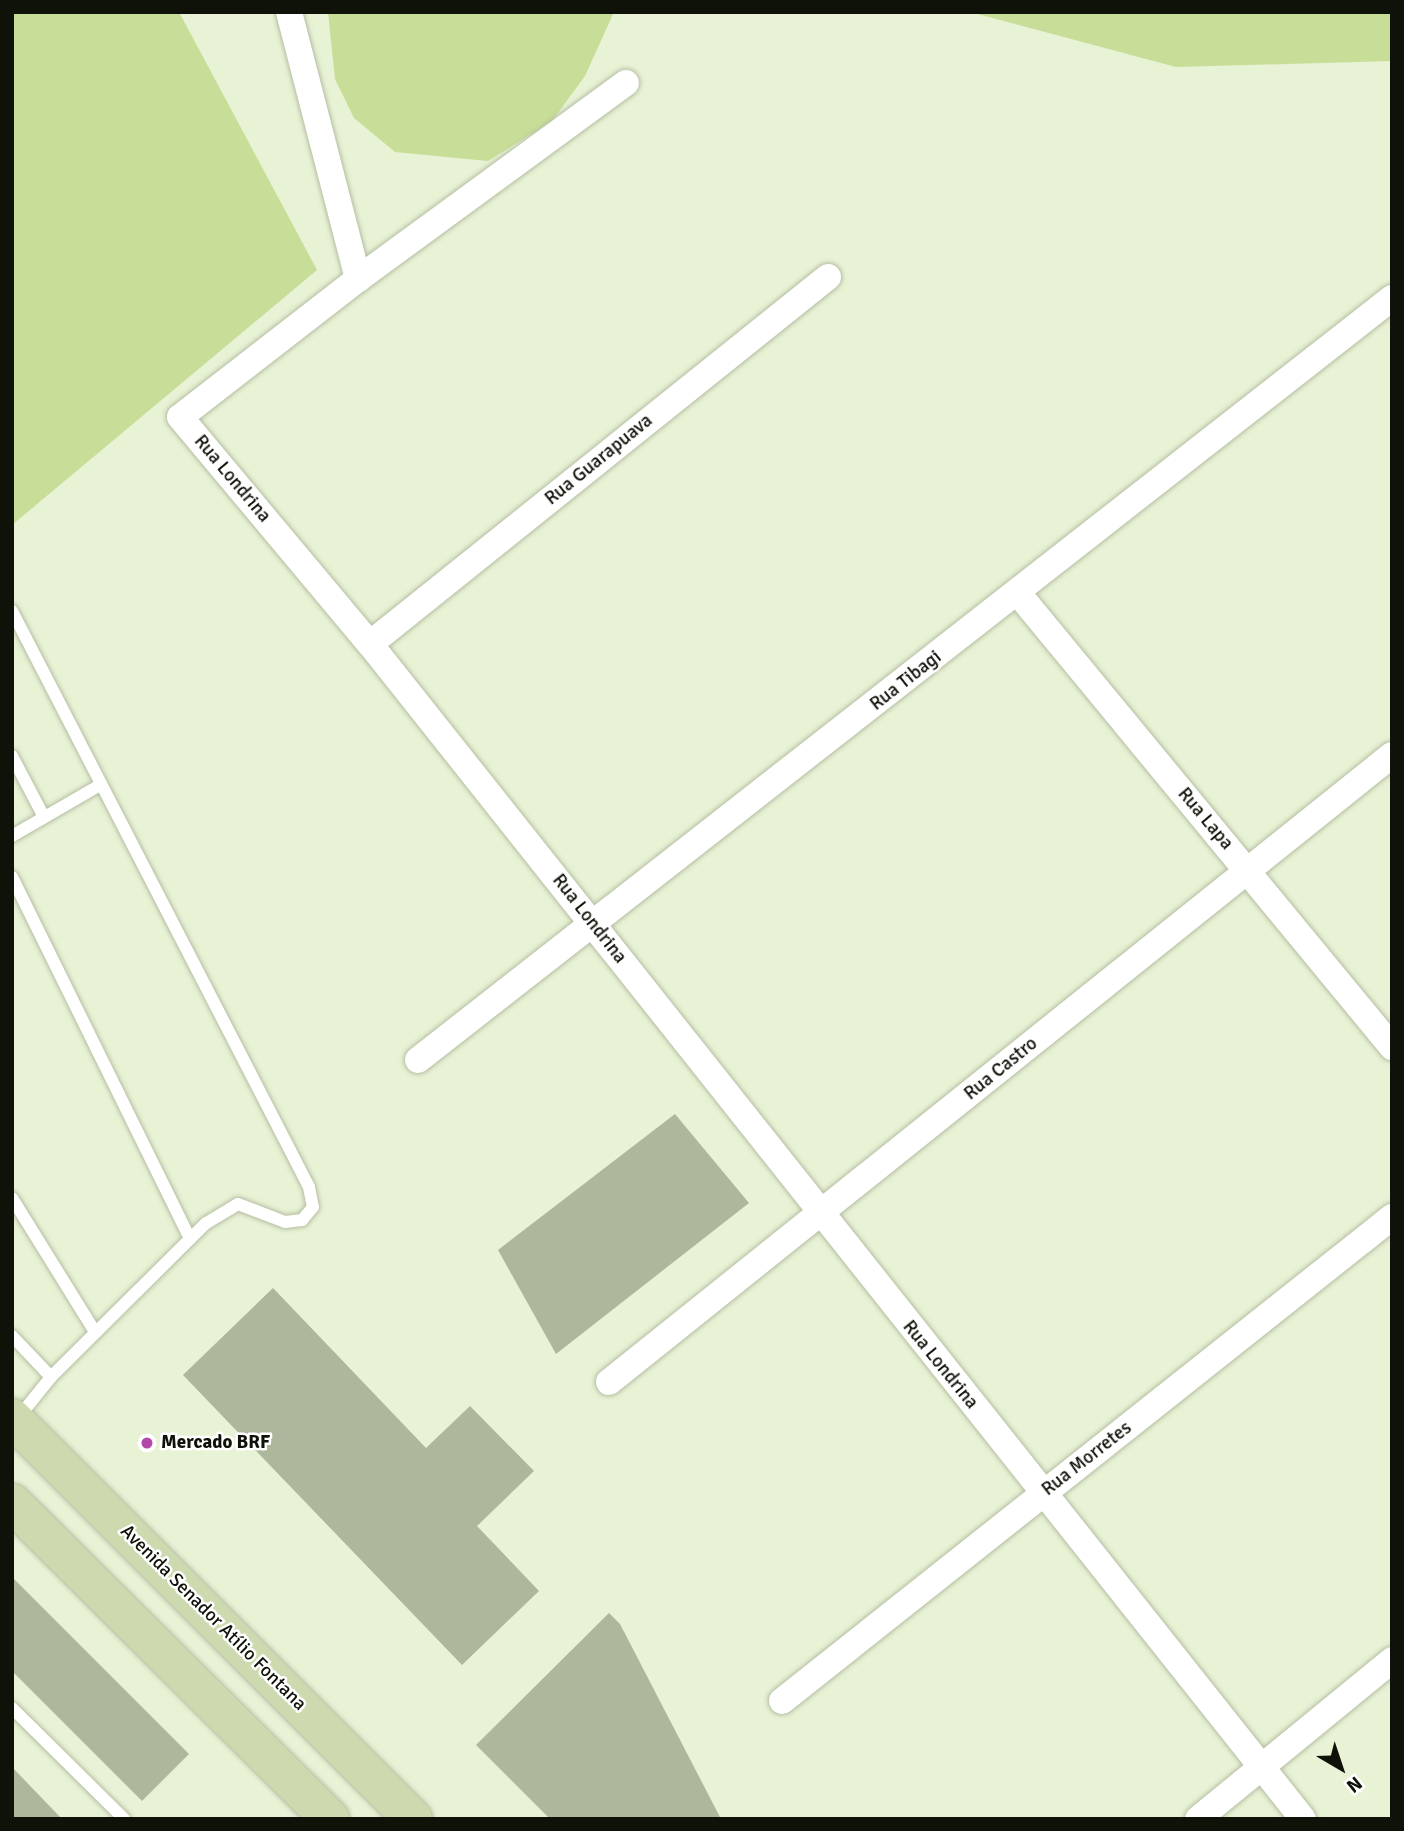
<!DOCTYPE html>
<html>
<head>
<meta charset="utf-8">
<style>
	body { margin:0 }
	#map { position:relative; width:1404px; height:1831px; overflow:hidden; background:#e8f2d5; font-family:Signika,sans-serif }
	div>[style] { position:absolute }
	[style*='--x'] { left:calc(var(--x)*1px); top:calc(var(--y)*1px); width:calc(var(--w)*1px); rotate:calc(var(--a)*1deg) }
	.green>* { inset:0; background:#c8dd97 }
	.building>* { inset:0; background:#adb79b }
	.roads { filter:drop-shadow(0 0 2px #b5bea2) drop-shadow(0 0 2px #b5bea2) }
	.service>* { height:12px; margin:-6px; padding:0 6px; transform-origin:6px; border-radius:6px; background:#fff }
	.minor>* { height:26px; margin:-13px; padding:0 13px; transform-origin:13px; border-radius:13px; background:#fff }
	.primary>* { height:38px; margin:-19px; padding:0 19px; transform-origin:19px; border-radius:19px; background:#cddab0 }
	.dots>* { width:19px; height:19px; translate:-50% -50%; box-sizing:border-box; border:4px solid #fff; border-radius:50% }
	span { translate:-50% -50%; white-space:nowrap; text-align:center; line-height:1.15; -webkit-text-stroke:5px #fff; paint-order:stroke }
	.street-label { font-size:19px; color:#0f1208 }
	.poi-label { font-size:19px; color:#0f1208; font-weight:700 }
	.left { translate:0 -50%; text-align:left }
	.frame { position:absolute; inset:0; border:14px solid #0f1208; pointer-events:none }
	.north { position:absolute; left:1306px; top:1733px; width:70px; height:70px; -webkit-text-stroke:5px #fff; paint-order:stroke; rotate:141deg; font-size:19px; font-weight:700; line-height:28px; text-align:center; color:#0f1208 }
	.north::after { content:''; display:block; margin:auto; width:24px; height:32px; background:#0f1208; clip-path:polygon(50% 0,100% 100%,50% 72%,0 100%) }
</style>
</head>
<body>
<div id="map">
	<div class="green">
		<div style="clip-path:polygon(12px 12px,179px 12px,317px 270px,12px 525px)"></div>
		<div style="clip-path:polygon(614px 12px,585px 76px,552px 121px,488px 161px,395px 152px,354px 118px,335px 79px,328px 12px)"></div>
		<div style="clip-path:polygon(970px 12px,1392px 12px,1392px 61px,1176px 67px)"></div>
	</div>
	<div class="building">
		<div style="clip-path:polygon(675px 1114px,749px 1203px,556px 1354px,498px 1250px)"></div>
		<div style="clip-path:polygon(273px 1288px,426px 1448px,470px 1406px,534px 1471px,477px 1526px,539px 1591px,462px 1665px,183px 1375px)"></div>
		<div style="clip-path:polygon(12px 1577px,189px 1754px,142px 1801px,12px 1671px)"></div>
		<div style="clip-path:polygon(609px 1613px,620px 1624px,721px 1819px,550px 1819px,476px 1745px)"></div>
		<div style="clip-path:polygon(12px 1767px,62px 1819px,12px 1819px)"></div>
	</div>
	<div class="roads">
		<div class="service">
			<div style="--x:12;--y:611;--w:648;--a:62.72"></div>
			<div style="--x:309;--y:1187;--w:20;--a:79"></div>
			<div style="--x:313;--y:1207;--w:17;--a:130"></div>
			<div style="--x:302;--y:1220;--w:17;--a:173"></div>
			<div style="--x:285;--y:1222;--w:50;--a:-159"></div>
			<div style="--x:238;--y:1204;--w:37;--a:149"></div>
			<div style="--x:206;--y:1223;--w:218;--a:135.2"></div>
			<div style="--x:51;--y:1377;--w:57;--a:-133.6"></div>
			<div style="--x:12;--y:756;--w:69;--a:62.3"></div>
			<div style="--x:12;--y:836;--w:102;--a:-30.1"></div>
			<div style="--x:12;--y:877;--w:402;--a:63.8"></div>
			<div style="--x:12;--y:1198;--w:158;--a:58.2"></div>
			<div style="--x:18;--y:1418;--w:53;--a:-51.2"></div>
			<div style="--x:12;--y:1708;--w:158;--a:44.7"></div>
		</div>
		<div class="minor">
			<div style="--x:289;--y:12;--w:276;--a:75.5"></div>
			<div style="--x:358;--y:279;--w:225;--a:142.2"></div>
			<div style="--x:180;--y:417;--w:296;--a:50.1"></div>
			<div style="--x:370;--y:644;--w:1500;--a:51.55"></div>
			<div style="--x:358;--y:279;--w:332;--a:-36.2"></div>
			<div style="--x:1017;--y:592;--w:590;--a:50.51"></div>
			<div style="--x:370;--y:644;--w:587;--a:-38.71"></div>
			<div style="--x:418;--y:1060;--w:1237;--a:-38.04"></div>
			<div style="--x:609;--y:1382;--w:1003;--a:-38.69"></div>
			<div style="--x:782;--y:1701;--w:779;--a:-38.43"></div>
			<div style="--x:1198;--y:1819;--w:251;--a:-39.3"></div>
		</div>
		<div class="primary">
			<div style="--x:12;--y:1418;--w:567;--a:45"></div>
			<div style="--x:12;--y:1503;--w:448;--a:44.8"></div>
		</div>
	</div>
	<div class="dots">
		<div style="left:147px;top:1443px;background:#b448a8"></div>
	</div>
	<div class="street-label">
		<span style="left:599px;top:460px;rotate:-39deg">Rua Guarapuava</span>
		<span style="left:232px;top:479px;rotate:50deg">Rua Londrina</span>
		<span style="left:906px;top:681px;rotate:-38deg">Rua Tibagi</span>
		<span style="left:1205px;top:819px;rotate:50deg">Rua Lapa</span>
		<span style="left:589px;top:919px;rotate:52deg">Rua Londrina</span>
		<span style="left:1001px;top:1069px;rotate:-39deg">Rua Castro</span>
		<span style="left:940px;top:1365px;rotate:51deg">Rua Londrina</span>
		<span style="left:1087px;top:1459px;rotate:-38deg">Rua Morretes</span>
		<span style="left:213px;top:1618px;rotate:45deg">Avenida Senador Atílio Fontana</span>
	</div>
	<div class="poi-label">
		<span class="left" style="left:161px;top:1443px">Mercado BRF</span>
	</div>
	<div class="frame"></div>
	<div class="north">N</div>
</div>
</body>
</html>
